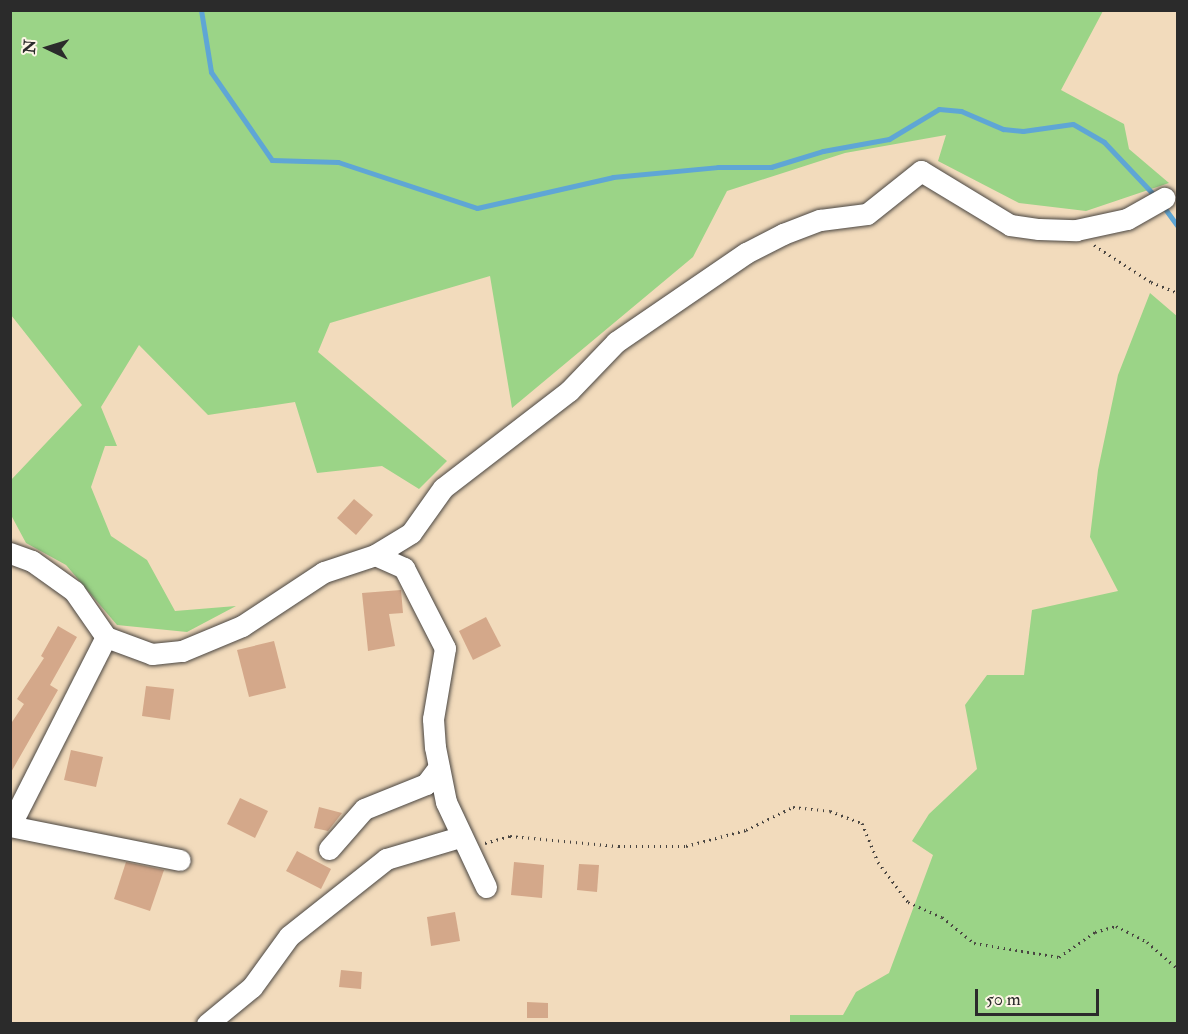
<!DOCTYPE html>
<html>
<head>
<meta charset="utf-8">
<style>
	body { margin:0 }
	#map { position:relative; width:1188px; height:1034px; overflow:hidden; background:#f2dbbc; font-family:"IM FELL Double Pica",serif }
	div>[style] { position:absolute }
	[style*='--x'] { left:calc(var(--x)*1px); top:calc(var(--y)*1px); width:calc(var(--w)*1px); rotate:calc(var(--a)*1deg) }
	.green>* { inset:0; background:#9bd487 }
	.stream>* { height:5px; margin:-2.5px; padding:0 2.5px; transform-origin:2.5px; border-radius:2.5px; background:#5fa6d5 }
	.building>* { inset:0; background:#d4a88a }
	.path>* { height:3px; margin-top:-1.5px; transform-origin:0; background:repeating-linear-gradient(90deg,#494541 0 1.5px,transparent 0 6px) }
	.roads { filter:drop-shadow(0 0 2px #494541) drop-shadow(0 0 2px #494541) }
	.minor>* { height:21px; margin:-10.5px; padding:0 10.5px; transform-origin:10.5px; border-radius:10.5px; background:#fff }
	span { translate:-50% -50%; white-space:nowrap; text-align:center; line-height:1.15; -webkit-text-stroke:5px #fcf5e5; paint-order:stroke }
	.frame { position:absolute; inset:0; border:12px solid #2b2b2b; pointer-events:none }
	.north { position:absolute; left:18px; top:18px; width:60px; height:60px; -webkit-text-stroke:4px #fcf5e5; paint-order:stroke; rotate:274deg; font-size:16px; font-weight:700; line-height:24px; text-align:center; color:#2b2b2b }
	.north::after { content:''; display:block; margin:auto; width:21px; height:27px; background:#2b2b2b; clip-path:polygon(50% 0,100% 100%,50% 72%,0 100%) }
	.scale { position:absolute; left:975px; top:989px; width:124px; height:27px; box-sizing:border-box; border:3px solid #2b2b2b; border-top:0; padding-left:8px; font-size:18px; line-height:21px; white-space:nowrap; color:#2b2b2b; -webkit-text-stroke:4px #fcf5e5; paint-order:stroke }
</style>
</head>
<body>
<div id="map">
	<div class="green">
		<div style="clip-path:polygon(11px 10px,1103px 11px,1061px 90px,1124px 124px,1129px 149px,1169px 183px,1086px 211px,1019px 203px,938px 161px,946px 135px,845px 153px,727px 191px,693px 257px,512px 408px,490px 276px,330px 323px,318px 352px,447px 461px,419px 489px,382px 466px,317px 473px,295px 402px,208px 415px,139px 345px,101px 407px,117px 446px,105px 446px,91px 487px,111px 536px,147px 560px,175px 611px,236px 606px,187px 632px,117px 625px,66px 565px,26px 543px,11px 515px,11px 480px,82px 405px,11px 315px)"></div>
		<div style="clip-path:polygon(1150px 293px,1178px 317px,1177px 1023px,790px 1023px,790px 1015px,843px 1015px,856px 992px,889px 973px,933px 855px,912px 841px,929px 814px,977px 769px,965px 705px,987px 675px,1024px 675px,1032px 610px,1118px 591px,1090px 537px,1098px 470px,1118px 375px)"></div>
	</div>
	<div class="stream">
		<div style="--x:201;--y:10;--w:63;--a:80.8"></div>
		<div style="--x:211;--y:72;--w:107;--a:55.3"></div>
		<div style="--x:272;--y:160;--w:66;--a:1.7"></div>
		<div style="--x:338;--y:162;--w:146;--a:18.3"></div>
		<div style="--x:477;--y:208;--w:139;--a:-12.8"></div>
		<div style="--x:613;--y:177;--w:105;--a:-5.4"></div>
		<div style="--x:718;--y:167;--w:53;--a:0"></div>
		<div style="--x:771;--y:167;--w:54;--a:-17.1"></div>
		<div style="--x:823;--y:151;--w:67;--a:-10.3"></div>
		<div style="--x:889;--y:139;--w:58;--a:-31"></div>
		<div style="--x:939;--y:109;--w:22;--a:5"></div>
		<div style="--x:961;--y:111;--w:46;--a:23.2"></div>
		<div style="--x:1003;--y:129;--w:20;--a:6"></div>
		<div style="--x:1023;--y:131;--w:50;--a:-8"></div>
		<div style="--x:1073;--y:124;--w:36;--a:30"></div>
		<div style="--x:1104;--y:142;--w:74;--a:46.6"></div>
		<div style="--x:1163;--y:206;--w:26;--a:54"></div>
	</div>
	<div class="building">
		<div style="clip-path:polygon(354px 499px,373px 515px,356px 535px,337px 518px)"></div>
		<div style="clip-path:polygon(401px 590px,403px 613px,389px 614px,395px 646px,368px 651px,362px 593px)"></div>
		<div style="clip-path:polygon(486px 617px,501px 646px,473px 660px,459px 631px)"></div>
		<div style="clip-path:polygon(58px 626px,77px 637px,50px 685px,58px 690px,10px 774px,10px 725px,24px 704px,17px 699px,44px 658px,41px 656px)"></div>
		<div style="clip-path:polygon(274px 641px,286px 688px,249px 697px,237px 650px)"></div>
		<div style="clip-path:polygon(146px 686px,174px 689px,170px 720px,142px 716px)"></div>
		<div style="clip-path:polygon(71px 750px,103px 757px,96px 787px,64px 780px)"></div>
		<div style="clip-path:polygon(240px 798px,268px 811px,255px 838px,227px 824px)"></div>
		<div style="clip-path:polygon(319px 807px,342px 813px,328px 831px,314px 828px)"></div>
		<div style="clip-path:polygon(297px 851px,331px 869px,321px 889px,286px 871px)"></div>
		<div style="clip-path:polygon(126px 862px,164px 870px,150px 911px,114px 899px)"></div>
		<div style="clip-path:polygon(514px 862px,544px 865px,542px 898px,511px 895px)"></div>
		<div style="clip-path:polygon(579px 864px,599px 865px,597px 892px,577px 890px)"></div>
		<div style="clip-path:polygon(455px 912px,460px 941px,431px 946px,427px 917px)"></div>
		<div style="clip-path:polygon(341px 970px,362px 972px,361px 989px,339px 987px)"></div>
		<div style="clip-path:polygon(527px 1002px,548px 1003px,548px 1018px,527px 1018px)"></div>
	</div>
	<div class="path">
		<div style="--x:1094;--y:245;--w:68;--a:33"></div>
		<div style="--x:1151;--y:282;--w:29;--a:22"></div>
		<div style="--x:485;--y:843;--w:26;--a:-16"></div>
		<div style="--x:510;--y:836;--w:108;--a:5.3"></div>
		<div style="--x:618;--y:846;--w:68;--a:0"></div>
		<div style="--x:686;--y:846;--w:62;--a:-14.9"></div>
		<div style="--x:746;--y:830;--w:52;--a:-26.1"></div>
		<div style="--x:793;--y:807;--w:37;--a:6"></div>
		<div style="--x:830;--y:811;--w:34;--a:21"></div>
		<div style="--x:862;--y:823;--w:42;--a:67.7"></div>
		<div style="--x:878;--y:862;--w:50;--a:53.1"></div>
		<div style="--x:908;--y:902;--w:37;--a:24"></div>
		<div style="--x:942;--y:917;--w:41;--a:39.1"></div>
		<div style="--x:974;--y:943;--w:86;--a:9.4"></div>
		<div style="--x:1059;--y:957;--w:44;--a:-34.8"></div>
		<div style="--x:1095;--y:932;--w:22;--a:-16"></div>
		<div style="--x:1116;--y:926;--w:35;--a:27"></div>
		<div style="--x:1147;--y:942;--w:41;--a:41.1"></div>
	</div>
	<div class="roads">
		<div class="minor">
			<div style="--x:10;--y:553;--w:23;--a:20"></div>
			<div style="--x:32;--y:561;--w:52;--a:35.5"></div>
			<div style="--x:74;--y:591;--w:56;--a:55.2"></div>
			<div style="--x:106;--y:637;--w:49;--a:20.3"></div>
			<div style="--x:152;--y:654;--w:30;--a:-6"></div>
			<div style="--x:182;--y:651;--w:65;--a:-22.6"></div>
			<div style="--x:242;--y:626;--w:98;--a:-33.4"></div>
			<div style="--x:324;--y:572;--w:54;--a:-18.4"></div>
			<div style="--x:375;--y:555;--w:42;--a:-31.4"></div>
			<div style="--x:411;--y:533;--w:55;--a:-54.6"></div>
			<div style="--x:443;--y:488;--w:159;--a:-37.6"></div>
			<div style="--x:569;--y:391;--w:68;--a:-46.2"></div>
			<div style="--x:616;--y:342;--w:158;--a:-34.4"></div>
			<div style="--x:746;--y:253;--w:42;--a:-27.2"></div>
			<div style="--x:783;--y:234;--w:40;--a:-21"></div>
			<div style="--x:820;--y:220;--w:47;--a:-7.3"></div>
			<div style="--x:867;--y:214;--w:69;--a:-38.5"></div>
			<div style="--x:921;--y:171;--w:104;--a:31.2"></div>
			<div style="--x:1010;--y:225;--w:29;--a:8"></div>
			<div style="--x:1039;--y:229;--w:37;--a:2"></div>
			<div style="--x:1076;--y:230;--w:52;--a:-12.2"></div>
			<div style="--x:1127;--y:219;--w:43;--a:-29.6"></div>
			<div style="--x:375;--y:555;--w:32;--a:24"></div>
			<div style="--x:404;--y:568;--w:90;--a:62.9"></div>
			<div style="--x:445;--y:648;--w:72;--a:99.6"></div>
			<div style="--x:433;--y:719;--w:28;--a:86"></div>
			<div style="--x:435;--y:747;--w:56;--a:78.7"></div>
			<div style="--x:446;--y:802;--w:94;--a:64.8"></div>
			<div style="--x:10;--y:826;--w:212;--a:-63.1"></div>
			<div style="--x:10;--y:826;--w:173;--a:11.3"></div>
			<div style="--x:329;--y:849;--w:53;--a:-48.8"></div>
			<div style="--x:364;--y:809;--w:67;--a:-22"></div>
			<div style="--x:426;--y:784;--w:21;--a:-53"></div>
			<div style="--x:207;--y:1024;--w:58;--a:-39.4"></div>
			<div style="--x:252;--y:987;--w:63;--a:-54"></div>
			<div style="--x:289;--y:936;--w:124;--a:-38.4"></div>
			<div style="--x:386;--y:859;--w:77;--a:-16.6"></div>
		</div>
	</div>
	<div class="frame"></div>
	<div class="north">N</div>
	<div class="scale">50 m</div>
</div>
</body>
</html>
